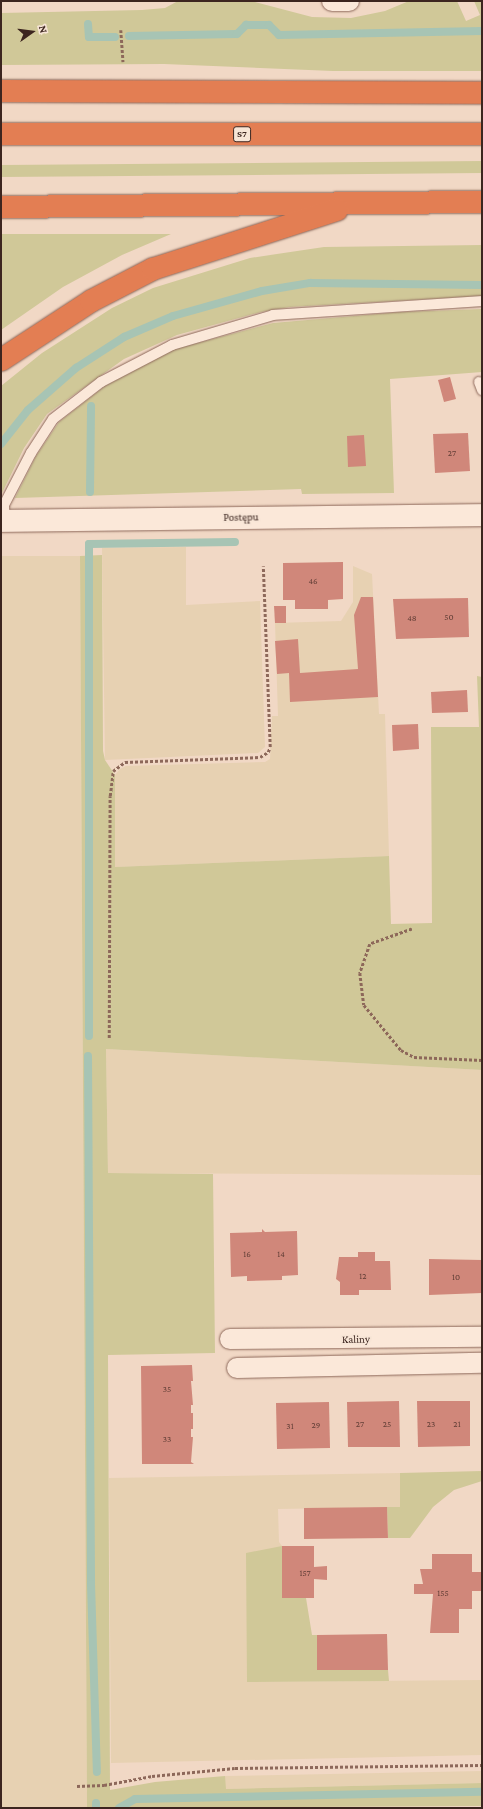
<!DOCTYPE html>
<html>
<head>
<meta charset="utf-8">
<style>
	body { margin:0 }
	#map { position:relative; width:483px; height:1809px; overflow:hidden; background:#f1d8c5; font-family:"Crimson Pro",serif }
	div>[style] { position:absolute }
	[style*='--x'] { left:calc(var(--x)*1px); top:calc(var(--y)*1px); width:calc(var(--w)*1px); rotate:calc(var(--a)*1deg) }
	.farmland>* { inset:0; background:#e7d1b2 }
	.green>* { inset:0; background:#d0c898 }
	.stream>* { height:8px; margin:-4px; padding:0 4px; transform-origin:4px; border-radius:4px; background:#a7c4b4 }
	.building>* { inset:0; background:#d0877a }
	.path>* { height:2.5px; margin-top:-1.25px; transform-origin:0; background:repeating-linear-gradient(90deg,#8d685a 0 3px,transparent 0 5px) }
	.roads { filter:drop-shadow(0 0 1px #8d685a) drop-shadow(0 0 1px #8d685a) }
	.lane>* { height:10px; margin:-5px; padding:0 5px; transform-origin:5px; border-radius:5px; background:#fbe8d9 }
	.street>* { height:20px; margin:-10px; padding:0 10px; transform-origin:10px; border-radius:10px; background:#fbe8d9 }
	.secondary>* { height:22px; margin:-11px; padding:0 11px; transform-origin:11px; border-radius:11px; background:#fbe8d9 }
	.highway>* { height:22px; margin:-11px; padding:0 11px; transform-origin:11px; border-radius:11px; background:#e37e53 }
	span { translate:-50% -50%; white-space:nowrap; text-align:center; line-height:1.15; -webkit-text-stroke:3.5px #f7e5d6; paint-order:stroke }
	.number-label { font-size:9px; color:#613e36 }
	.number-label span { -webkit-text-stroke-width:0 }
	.shield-label span { padding:1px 3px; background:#f7e5d6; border:1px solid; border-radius:3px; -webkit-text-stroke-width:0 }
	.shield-label { font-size:10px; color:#3c251f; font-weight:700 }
	.street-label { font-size:11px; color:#3c251f }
	.frame { position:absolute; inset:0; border:2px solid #3c251f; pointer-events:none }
	.north { position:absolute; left:12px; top:12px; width:40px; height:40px; -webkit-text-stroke:3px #f7e5d6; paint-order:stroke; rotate:76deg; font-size:11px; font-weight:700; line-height:16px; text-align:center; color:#3c251f }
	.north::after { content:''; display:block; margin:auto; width:14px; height:18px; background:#3c251f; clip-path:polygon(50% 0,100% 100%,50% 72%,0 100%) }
</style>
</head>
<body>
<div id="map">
	<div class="farmland">
		<div style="clip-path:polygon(186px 547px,186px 605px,260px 601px,265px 747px,258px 753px,105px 760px,102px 548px)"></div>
		<div style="clip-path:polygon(1px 556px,80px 556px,87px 1808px,1px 1808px)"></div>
		<div style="clip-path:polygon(353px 566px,372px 574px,379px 714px,385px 714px,389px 856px,115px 867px,114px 786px,115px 775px,120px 769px,126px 766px,265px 762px,270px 759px,272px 716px,278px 716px,275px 623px,341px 621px,353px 602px)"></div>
		<div style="clip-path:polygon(106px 1049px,482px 1070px,482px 1175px,108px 1173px)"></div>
		<div style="clip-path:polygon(400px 1473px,400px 1507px,278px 1509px,279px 1542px,282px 1546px,248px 1682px,482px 1680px,482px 1755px,111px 1763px,109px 1478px)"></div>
		<div style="clip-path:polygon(482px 1771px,482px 1783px,225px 1789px,225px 1776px)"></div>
	</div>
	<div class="green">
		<div style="clip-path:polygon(178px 1px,251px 1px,312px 17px,351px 18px,385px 11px,409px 1px,457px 1px,466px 21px,480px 15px,474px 1px,482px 1px,482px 71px,333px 71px,164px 64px,1px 65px,1px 13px,142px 10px,165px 8px)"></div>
		<div style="clip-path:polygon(482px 161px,482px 173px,1px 177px,1px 165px)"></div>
		<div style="clip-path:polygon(1px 234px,171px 234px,122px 255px,63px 287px,1px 330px)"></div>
		<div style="clip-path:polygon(482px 245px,482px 296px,290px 307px,261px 312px,177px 335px,124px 359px,47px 414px,24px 448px,1px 495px,1px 386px,42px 353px,112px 308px,153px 288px,250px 258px,324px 247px)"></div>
		<div style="clip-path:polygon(482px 309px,482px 372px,390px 379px,394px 493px,302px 494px,301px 489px,15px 498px,36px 456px,59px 422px,105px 386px,175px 349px,273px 323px,400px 312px)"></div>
		<div style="clip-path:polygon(102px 555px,103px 751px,105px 760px,115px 775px,115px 867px,389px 856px,391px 924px,432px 923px,431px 727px,479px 727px,477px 676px,482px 677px,482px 1070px,106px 1049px,108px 1173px,213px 1174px,215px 1353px,108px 1355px,110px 1790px,155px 1782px,225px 1776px,226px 1789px,482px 1783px,482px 1806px,87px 1808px,80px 556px)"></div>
		<div style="clip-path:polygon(482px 1471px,482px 1481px,454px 1490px,433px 1507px,410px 1538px,388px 1538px,387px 1507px,400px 1507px,400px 1473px)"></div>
		<div style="clip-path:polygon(282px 1546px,282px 1598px,306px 1598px,312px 1635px,317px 1635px,317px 1670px,388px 1670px,389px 1681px,247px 1682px,246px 1553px)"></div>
	</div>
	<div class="stream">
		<div style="--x:88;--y:24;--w:13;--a:86"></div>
		<div style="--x:89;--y:37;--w:26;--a:0"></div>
		<div style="--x:129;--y:36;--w:108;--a:-1.1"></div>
		<div style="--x:237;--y:34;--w:13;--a:-45"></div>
		<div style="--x:246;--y:25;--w:23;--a:0"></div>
		<div style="--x:269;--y:25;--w:14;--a:45"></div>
		<div style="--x:279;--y:35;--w:203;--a:-1.1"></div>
		<div style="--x:1;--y:444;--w:43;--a:-51.5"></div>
		<div style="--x:28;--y:410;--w:64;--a:-41.2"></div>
		<div style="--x:76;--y:368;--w:57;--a:-32.9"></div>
		<div style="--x:124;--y:337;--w:53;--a:-23.2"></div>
		<div style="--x:173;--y:316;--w:92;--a:-15.7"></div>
		<div style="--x:262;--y:291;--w:49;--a:-9.5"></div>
		<div style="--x:310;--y:283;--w:172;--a:0.7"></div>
		<div style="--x:90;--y:492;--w:86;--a:-89.3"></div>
		<div style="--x:89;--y:1036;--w:492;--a:-90"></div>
		<div style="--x:89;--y:544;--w:146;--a:-0.8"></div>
		<div style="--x:88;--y:1056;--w:528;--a:89.67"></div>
		<div style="--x:91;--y:1584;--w:188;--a:88.2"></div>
		<div style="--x:96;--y:1808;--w:5;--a:-90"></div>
		<div style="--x:119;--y:1808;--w:18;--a:-29"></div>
		<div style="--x:135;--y:1799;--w:347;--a:-1.2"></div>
	</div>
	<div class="building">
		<div style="clip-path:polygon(450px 377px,456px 399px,444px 402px,438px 380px)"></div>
		<div style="clip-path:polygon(468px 433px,470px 471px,435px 473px,433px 434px)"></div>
		<div style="clip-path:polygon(364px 435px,366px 466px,348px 467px,347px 436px)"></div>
		<div style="clip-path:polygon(343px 562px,343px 599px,328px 600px,328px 609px,295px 609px,295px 600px,283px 600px,283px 563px)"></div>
		<div style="clip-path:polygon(361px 597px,373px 597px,378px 697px,290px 702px,289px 673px,277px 674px,275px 641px,298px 639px,300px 673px,358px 669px,354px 615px)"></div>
		<div style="clip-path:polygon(468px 598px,469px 637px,396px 639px,393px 599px)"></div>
		<div style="clip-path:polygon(274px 606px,286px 606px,286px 623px,275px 623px)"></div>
		<div style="clip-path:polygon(467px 690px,468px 712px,432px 713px,431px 692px)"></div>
		<div style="clip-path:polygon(418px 724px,419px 749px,393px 751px,392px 725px)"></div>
		<div style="clip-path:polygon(262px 1229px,265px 1232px,297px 1231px,298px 1275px,282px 1276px,282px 1280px,247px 1281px,247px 1276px,231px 1277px,230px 1233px,262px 1232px)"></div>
		<div style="clip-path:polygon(358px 1252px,375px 1252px,375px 1261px,390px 1261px,391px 1290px,359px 1290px,359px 1295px,340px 1295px,340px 1282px,336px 1279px,339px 1257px,358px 1257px)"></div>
		<div style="clip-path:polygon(429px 1259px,482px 1260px,482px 1293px,429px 1295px)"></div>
		<div style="clip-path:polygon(192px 1365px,193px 1381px,191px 1381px,193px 1405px,191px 1405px,191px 1413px,193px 1413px,193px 1429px,191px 1429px,191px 1437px,193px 1437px,191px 1462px,194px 1464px,142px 1464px,141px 1366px)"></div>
		<div style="clip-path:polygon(399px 1401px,400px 1447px,348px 1447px,347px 1402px)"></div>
		<div style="clip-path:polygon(417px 1401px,470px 1401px,470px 1446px,418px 1447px)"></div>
		<div style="clip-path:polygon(329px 1402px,330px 1448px,277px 1449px,276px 1403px)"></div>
		<div style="clip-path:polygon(387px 1507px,388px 1538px,304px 1539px,304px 1508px)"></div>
		<div style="clip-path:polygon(282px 1546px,314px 1546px,314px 1567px,327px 1566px,327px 1580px,314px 1579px,314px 1598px,282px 1598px)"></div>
		<div style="clip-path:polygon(432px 1554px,472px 1554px,472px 1572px,482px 1572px,482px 1591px,472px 1591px,472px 1609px,459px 1609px,459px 1633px,430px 1633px,433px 1594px,414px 1594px,414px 1584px,423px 1584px,420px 1569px,432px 1569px)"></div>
		<div style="clip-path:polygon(387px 1634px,388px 1670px,317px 1670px,317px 1635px)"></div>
	</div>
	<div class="path">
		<div style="--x:121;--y:30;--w:32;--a:86"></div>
		<div style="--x:412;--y:929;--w:45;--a:160.3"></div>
		<div style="--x:370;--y:944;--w:31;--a:109"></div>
		<div style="--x:360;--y:973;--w:32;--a:83"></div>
		<div style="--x:364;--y:1005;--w:58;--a:50.6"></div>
		<div style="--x:401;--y:1050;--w:15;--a:28"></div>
		<div style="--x:414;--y:1057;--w:68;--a:2.5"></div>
		<div style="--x:109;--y:1038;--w:242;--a:-89.8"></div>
		<div style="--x:110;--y:796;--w:25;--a:-83"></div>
		<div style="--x:113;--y:771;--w:15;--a:-37"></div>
		<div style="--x:125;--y:762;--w:135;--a:-2.1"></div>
		<div style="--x:260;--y:757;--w:9;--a:-32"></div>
		<div style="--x:268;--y:752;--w:5;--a:-68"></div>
		<div style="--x:270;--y:747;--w:181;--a:-92.2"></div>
		<div style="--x:77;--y:1786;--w:27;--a:-2"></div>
		<div style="--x:104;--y:1785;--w:49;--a:-10.6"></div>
		<div style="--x:152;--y:1776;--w:83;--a:-5.5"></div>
		<div style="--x:235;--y:1768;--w:247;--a:-0.7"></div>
	</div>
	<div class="roads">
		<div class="lane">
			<div style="--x:479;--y:382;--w:9;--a:69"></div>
			<div style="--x:5;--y:521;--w:16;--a:-94"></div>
			<div style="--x:4;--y:505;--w:59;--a:-62.6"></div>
			<div style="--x:31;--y:453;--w:40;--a:-57.1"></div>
			<div style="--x:53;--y:419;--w:61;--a:-37.6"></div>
			<div style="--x:101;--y:382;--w:80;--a:-27.5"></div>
			<div style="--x:172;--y:345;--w:105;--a:-16.5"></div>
			<div style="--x:273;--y:315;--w:209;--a:-3.8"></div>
		</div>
		<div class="street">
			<div style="--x:332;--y:1;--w:17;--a:0"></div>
			<div style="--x:230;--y:1339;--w:252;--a:-0.5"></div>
			<div style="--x:237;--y:1368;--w:245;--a:-1.2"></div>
		</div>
		<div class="secondary">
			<div style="--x:1;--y:521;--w:481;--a:-0.7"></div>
		</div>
		<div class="highway">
			<div style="--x:1;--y:91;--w:481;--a:0.2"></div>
			<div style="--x:1;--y:134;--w:481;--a:0"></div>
			<div style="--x:1;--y:207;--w:481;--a:-0.6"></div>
			<div style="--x:1;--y:360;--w:108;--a:-33.2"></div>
			<div style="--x:91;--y:301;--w:70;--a:-27.3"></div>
			<div style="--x:153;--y:269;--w:193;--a:-17.8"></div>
		</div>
	</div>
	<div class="number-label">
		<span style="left:452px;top:453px">27</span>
		<span style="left:313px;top:581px">46</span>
		<span style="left:449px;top:617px">50</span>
		<span style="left:412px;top:618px">48</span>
		<span style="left:247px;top:1254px">16</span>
		<span style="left:281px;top:1254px">14</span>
		<span style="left:363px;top:1276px">12</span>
		<span style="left:456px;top:1277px">10</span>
		<span style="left:167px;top:1389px">35</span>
		<span style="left:360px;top:1424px">27</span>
		<span style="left:387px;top:1424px">25</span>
		<span style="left:431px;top:1424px">23</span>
		<span style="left:457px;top:1424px">21</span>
		<span style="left:316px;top:1425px">29</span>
		<span style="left:290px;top:1426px">31</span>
		<span style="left:167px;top:1439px">33</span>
		<span style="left:305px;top:1573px">157</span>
		<span style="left:443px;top:1593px">155</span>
	</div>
	<div class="shield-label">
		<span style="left:242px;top:134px">S7</span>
	</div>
	<div class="street-label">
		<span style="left:241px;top:517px;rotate:-1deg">Postępu</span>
		<span style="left:356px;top:1339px;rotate:-1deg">Kaliny</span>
	</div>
	<div class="frame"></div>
	<div class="north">N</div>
</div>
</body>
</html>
